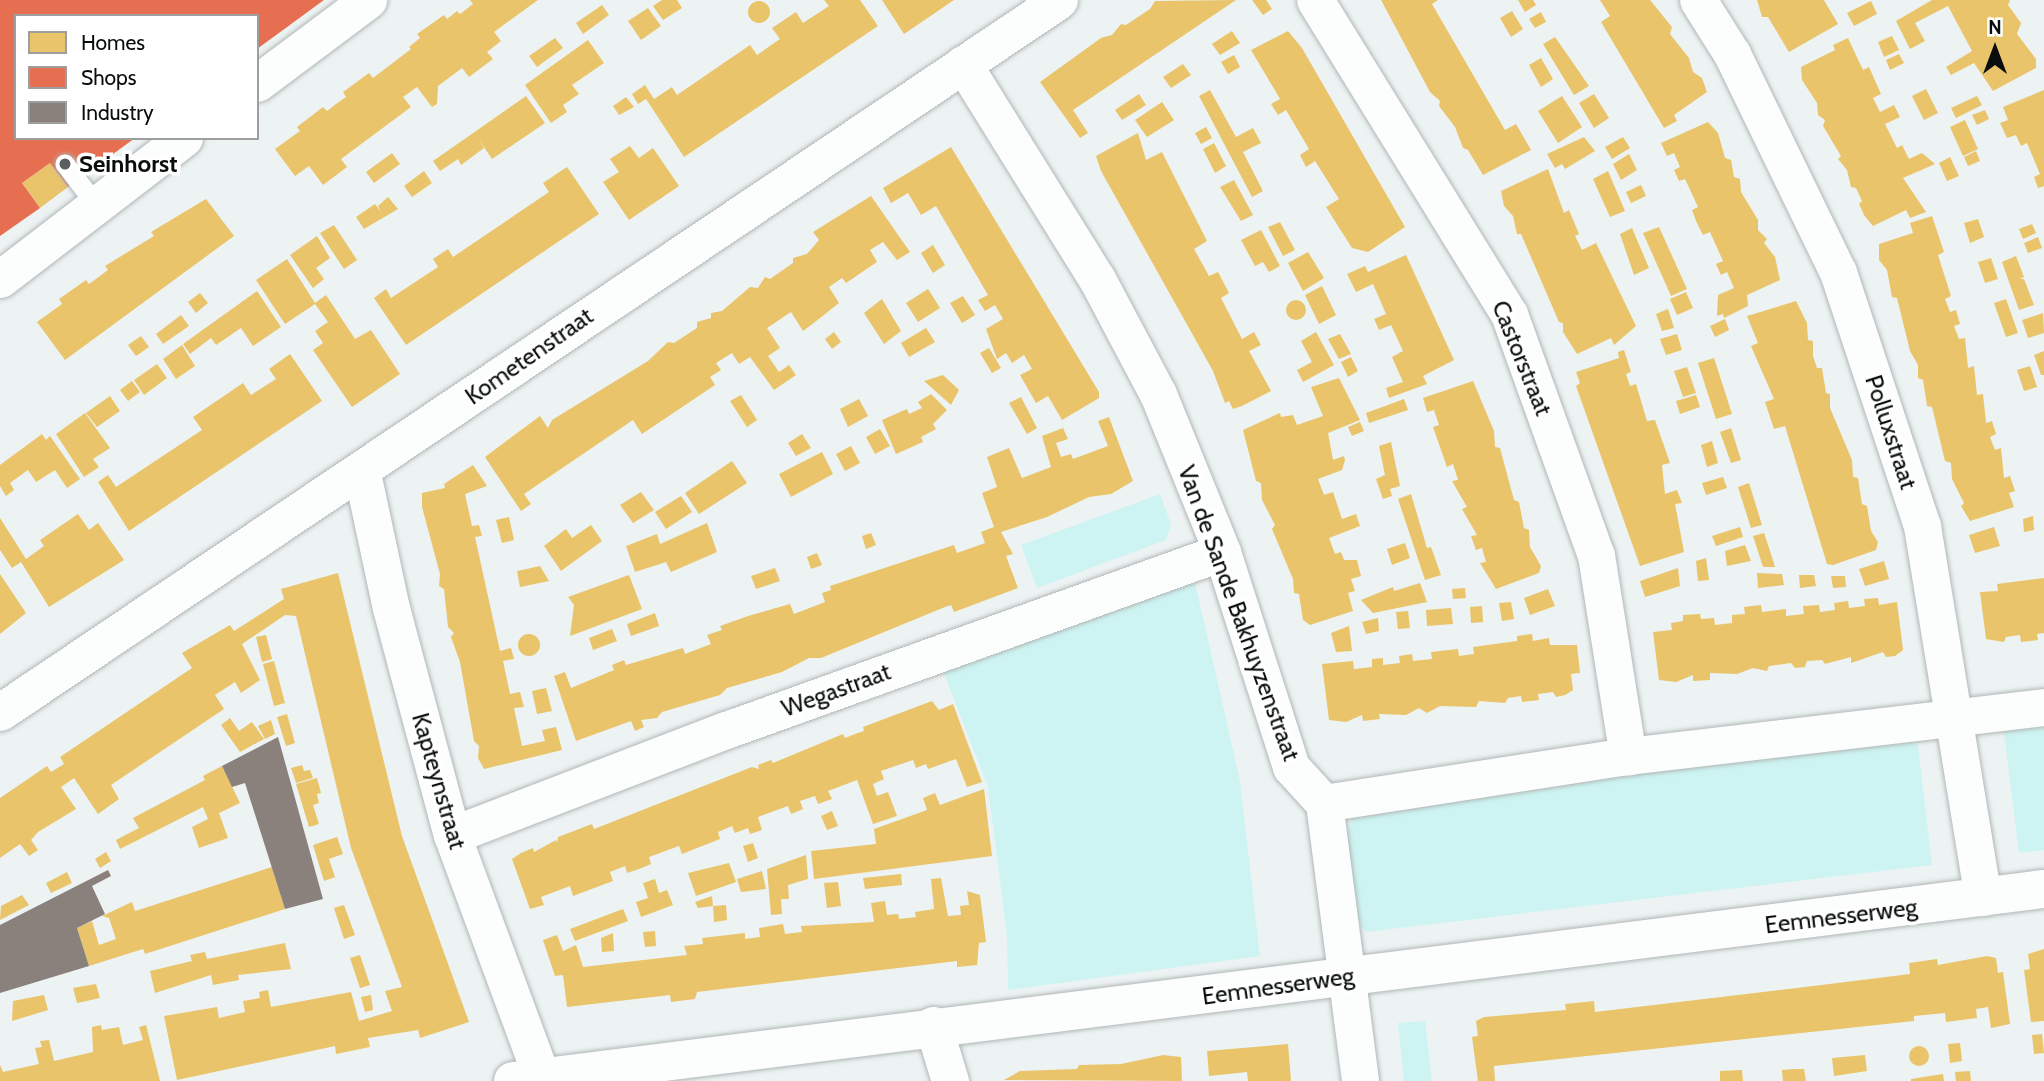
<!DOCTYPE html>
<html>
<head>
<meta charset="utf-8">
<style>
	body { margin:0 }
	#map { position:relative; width:2044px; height:1081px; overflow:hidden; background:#edf3f3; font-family:Cabin,sans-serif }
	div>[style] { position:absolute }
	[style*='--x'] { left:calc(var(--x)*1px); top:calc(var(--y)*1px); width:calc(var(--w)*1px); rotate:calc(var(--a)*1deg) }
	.green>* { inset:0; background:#cdf4f2 }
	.homes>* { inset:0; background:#e9c46a }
	.round { border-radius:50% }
	.shops>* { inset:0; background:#e76f51 }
	.industry>* { inset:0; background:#8a817c }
	.roads { filter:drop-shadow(0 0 2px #b1b6b6) drop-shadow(0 0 2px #b1b6b6) }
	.lane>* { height:19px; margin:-9.5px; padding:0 9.5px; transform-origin:9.5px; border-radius:9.5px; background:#fcfdfd }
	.street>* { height:37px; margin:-18.5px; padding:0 18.5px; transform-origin:18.5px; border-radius:18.5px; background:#fcfdfd }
	.secondary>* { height:38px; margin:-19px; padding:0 19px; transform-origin:19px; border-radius:19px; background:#fcfdfd }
	.dots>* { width:19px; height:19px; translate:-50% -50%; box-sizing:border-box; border:4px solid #fff; border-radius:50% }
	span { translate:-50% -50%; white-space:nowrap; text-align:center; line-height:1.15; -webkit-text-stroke:7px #fff; paint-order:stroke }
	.poi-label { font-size:24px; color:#090d0d; font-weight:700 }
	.left { translate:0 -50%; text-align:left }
	.street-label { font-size:24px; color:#090d0d }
	.legend { position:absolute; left:14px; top:14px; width:245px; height:126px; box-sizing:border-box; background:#fff; border:2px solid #9d9e9e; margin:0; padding:9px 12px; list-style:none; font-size:21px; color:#090d0d }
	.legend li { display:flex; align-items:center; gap:14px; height:35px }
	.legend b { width:35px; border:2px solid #9d9e9e }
	.north { position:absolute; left:1960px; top:14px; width:70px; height:70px; -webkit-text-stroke:5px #fff; paint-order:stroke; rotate:0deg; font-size:19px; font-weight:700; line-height:28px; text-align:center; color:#090d0d }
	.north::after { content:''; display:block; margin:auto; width:24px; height:32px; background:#090d0d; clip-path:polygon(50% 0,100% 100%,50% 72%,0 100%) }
</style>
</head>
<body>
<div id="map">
	<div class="green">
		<div style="clip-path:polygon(1160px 494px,1171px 524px,1166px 540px,1037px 588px,1021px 545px)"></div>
		<div style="clip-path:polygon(1194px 578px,1240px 781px,1260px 956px,1008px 990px,1007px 936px,988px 787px,942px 668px)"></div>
		<div style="clip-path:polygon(2044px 721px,2044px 850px,2019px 853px,2004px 733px,2012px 725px)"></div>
		<div style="clip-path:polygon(1908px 737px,1918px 746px,1932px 865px,1366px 932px,1355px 918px,1345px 840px,1352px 818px,1365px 803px)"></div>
		<div style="clip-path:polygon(1425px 1021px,1432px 1081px,1404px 1081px,1398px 1023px)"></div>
	</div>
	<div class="homes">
		<div style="clip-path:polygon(470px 0,538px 0,494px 32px,501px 41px,487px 52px,493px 59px,469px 77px,462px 68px,438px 86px,437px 104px,432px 107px,417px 87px,403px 97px,411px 107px,341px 159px,347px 167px,323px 185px,309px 166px,295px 176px,275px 149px,300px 131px,297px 127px,323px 107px,327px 111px,336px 104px,346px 97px,343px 92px,369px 73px,373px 78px,411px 49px,409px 47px,420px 38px,417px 34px,444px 15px,447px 19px,457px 11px,460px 14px,473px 4px)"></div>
		<div style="clip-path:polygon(662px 0,677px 0,682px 8px,663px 20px,653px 6px)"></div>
		<div style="clip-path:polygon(824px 0,860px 0,878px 26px,684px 157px,646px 99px,638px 104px,632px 94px,645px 85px,654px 99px,672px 87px,677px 95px,750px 45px,757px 55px,780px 39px,772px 28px,796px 12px,803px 23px,829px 6px)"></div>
		<div style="clip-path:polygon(882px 0,954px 0,904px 34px)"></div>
		<div style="clip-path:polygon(1236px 0,1073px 110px,1088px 133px,1080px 138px,1040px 82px,1101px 38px,1112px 35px,1121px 24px,1126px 25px,1150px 9px,1155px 1px)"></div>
		<div style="clip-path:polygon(1252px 0,1266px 0,1272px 9px,1263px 15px)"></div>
		<div style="clip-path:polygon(1381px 0,1438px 0,1432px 4px,1505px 130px,1516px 124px,1531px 150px,1483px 175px,1468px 150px,1463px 148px,1455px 127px,1439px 106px,1440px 101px,1430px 92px)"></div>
		<div style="clip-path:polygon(1518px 0,1533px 0,1536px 5px,1525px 12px)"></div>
		<div style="clip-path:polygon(1600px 0,1650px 0,1672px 27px,1670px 34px,1689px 58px,1693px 72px,1702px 78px,1707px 92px,1674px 115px,1677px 121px,1664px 128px,1601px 22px,1610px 16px)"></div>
		<div style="clip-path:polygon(1757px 0,1824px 0,1838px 24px,1789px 52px,1768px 17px,1762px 17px)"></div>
		<div style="clip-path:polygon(1932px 0,2010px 0,2008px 5px,2021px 23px,2017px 34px,2036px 59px,2036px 68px,1993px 91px,1974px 63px,1951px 75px,1946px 67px,1972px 51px,1948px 6px,1915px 23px,1925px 41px,1910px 49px,1896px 21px)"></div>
		<div style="clip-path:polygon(1871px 1px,1877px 14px,1854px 26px,1847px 13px)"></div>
		<div class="round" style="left:748px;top:1px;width:22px;height:22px"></div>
		<div style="clip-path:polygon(602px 5px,609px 15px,583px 34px,576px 23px)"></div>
		<div style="clip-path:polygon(648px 8px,661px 26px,641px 40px,628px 21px)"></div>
		<div style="clip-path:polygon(1512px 11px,1523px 29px,1511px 37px,1500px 18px)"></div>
		<div style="clip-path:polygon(1541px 12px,1546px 22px,1535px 28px,1529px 19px)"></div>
		<div style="clip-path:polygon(1232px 31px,1240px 43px,1220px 55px,1212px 44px)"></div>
		<div style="clip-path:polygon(1288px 31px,1302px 48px,1405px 227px,1368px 252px,1352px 248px,1326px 207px,1339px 199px,1315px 161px,1306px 167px,1300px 155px,1309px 149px,1286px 110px,1278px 115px,1271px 104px,1280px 99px,1251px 50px)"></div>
		<div style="clip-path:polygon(1892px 36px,1899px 50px,1884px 57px,1878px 42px)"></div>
		<div style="clip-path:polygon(1555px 37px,1589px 86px,1574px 95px,1543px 44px)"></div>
		<div style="clip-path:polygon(555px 38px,563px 48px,537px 67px,529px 56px)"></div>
		<div style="clip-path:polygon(1848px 38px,1863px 70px,1869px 67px,1881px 94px,1873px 98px,1880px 112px,1894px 105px,1900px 117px,1885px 124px,1897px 148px,1902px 145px,1909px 159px,1922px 153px,1935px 164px,1903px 178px,1926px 212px,1910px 218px,1906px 210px,1873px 226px,1864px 215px,1859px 204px,1862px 201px,1856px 188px,1851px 187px,1847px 170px,1838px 159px,1841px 156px,1823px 126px,1825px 120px,1818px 115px,1817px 103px,1802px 80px,1801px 67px,1835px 50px,1833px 45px)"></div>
		<div style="clip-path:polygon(588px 40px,604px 63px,572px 85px,579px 94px,563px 105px,567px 112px,551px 123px,525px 85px)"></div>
		<div style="clip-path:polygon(1899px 54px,1904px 63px,1890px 70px,1886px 60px)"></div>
		<div style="clip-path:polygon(1234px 55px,1240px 67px,1228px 74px,1221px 62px)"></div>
		<div style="clip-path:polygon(1541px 58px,1553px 79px,1541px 87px,1529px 65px)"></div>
		<div style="clip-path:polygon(1183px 64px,1191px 75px,1171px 88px,1163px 77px)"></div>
		<div style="clip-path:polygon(1926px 89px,1938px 113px,1924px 120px,1912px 96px)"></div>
		<div style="clip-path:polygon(1210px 90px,1236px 137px,1253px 128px,1261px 143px,1243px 152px,1263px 191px,1252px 197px,1199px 96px)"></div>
		<div style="clip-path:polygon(2044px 90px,2044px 186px,2038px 188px,2034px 177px,2040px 174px,2027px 143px,2021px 146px,2016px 135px,2007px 138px,2000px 123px,2008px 120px,2003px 107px)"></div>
		<div style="clip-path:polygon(1139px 94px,1146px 105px,1122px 120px,1115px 110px)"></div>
		<div style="clip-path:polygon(1594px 94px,1609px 118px,1594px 128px,1579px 103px)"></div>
		<div style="clip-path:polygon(526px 96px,545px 123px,492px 159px,478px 138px,484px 148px,461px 165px,458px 159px,440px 171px,433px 161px)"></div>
		<div style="clip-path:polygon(1562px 96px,1582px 127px,1558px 143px,1538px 111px)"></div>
		<div style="clip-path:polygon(1977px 96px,1982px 105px,1956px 118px,1951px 108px)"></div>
		<div style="clip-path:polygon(626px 97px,634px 107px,619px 115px,613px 106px)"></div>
		<div style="clip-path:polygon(1162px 102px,1174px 120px,1147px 137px,1135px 120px)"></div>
		<div style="clip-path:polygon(1985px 110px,1989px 119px,1977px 125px,1972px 115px)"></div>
		<div style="clip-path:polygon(1965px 120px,1978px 149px,1963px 156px,1950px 127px)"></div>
		<div style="clip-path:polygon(1708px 122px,1718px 133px,1725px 158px,1731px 160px,1734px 177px,1740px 179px,1741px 192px,1758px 220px,1758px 230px,1767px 239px,1764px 243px,1775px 257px,1780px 280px,1747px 295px,1748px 306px,1724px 318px,1723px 314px,1717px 316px,1718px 295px,1734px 288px,1727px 272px,1721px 275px,1716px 264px,1723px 261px,1710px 232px,1703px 235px,1696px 221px,1692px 210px,1698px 207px,1685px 179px,1679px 181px,1674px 170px,1680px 167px,1674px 153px,1667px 156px,1661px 143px)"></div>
		<div style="clip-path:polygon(1206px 127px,1212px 138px,1201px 144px,1195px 133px)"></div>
		<div style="clip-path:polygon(1138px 133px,1146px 160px,1162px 152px,1175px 178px,1207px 241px,1194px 249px,1209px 276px,1218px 272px,1229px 293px,1221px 298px,1242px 339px,1254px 332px,1261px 345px,1249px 351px,1271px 391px,1242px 406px,1233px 409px,1229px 401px,1225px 403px,1213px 371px,1101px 171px,1096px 156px)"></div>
		<div style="clip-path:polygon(1584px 137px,1595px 151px,1565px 169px,1562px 164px,1555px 168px,1547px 154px)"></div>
		<div style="clip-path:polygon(1623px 137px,1630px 148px,1612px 159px,1605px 147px)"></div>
		<div style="clip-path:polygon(1214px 143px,1226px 166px,1215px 173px,1203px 149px)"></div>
		<div style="clip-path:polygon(630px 146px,639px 158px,653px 148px,679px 186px,629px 220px,603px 182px,619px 172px,610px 159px)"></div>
		<div style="clip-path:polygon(951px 147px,1099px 392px,1099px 398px,1062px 420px,1048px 396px,1036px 403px,1020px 375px,1032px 369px,1024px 355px,1012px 363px,1006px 353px,997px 359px,986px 329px,1003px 319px,995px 305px,985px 311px,978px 300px,988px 295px,936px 206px,921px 215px,908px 193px,891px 203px,883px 188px)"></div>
		<div style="clip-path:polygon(1976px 151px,1980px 161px,1968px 166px,1964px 157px)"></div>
		<div style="clip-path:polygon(392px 153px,400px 164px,374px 183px,366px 172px)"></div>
		<div style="clip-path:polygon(1629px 154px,1637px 170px,1621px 180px,1613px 164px)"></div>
		<div style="clip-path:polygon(1950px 157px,1959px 176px,1947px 181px,1939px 163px)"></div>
		<div style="clip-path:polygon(50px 163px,68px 187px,40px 208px,22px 183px)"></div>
		<div style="clip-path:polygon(567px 167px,599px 214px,406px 345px,374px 298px,386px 289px,391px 298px,438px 267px,433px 259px,448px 249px,453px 257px,549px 192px,543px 183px)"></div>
		<div style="clip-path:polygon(1548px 169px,1564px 213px,1569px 210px,1579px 234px,1575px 236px,1582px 250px,1596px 243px,1636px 326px,1614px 345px,1611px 338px,1577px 354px,1563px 332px,1563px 323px,1559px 322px,1521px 234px,1517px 234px,1513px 216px,1504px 206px,1501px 191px)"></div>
		<div style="clip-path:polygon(424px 171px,432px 183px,412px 197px,404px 186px)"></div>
		<div style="clip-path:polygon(1608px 171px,1625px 211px,1610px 217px,1593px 179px)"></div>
		<div style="clip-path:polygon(1234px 180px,1253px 215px,1241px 221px,1220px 187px)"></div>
		<div style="clip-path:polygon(1641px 185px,1646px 196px,1631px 203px,1626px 192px)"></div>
		<div style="clip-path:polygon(871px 196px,910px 252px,897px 260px,883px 242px,870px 250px,877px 262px,846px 283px,842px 278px,829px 287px,839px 303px,815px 322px,803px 331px,791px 312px,767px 328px,780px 348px,768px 356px,779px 372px,789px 365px,796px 375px,774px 390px,750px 357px,739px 364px,732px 353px,716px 363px,721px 370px,710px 377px,715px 385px,642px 434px,633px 420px,524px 494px,531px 504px,521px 511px,485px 457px,540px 416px,548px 428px,552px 420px,648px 361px,668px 342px,674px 343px,697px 328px,697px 322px,711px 318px,711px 313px,722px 311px,750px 287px,758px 288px,765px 277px,770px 279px,793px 263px,793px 258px,807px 254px,819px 240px,813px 232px)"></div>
		<div style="clip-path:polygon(388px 197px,398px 209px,364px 229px,356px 217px,375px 204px,381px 212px,378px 206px)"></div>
		<div style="clip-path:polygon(206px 199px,234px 236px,65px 360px,37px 322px,62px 304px,59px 299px,86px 280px,89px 284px,108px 270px,105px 266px,154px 236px,151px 232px)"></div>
		<div style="clip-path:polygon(1932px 216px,1944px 252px,1938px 255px,1951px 296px,1945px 299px,1950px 312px,1956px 310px,1960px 324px,1954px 326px,1959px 339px,1965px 338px,1968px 368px,1974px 366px,1977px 395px,1983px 394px,1986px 423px,1992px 421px,1996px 434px,1990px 437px,1995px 450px,2001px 448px,2004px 478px,2010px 476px,2015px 491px,2009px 493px,2014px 507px,1970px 521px,1961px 506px,1964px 503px,1952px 479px,1951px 463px,1945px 461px,1932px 407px,1927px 406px,1923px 380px,1918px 378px,1918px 365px,1910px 351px,1897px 298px,1892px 297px,1887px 270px,1879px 260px,1879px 244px,1913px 233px,1910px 223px)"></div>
		<div style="clip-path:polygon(1978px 219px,1984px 237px,1970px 243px,1964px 223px)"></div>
		<div style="clip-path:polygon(1280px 222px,1295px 250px,1283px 256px,1268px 227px)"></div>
		<div style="clip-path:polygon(2032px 224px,2036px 233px,2023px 239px,2019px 229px)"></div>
		<div style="clip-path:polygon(334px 225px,357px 260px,344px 269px,320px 233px)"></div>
		<div style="clip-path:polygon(1659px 227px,1687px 289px,1671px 296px,1643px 233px)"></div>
		<div style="clip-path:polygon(1632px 228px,1649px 268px,1634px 275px,1620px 234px)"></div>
		<div style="clip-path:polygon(1261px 230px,1280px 266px,1269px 272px,1263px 262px,1255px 266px,1241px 240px)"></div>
		<div style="clip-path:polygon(317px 236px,330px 258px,316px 268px,324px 279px,313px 288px,290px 255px)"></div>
		<div style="clip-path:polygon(2038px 237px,2042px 248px,2028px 253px,2024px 243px)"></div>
		<div style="clip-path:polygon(933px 245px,945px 265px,933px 273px,921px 253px)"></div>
		<div style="clip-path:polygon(1308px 252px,1324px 278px,1303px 291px,1288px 263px)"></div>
		<div style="clip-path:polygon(1406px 255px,1454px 360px,1423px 376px,1427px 384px,1389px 398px,1386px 388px,1403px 382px,1392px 357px,1403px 351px,1391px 325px,1379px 330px,1374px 319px,1386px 314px,1373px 284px,1356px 292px,1347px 274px,1365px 266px,1368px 272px)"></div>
		<div style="clip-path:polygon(2016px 256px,2024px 277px,2020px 279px,2024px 279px,2034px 305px,2019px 310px,2002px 262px)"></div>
		<div style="clip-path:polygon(1991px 258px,1998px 279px,1985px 283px,1978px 262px)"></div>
		<div style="clip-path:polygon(287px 259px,315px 303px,326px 295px,355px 339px,371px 330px,400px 374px,352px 407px,313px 350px,323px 343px,315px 331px,328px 322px,315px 304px,285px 324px,256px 280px)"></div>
		<div style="clip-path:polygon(1322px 286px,1336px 315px,1319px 324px,1305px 295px)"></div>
		<div style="clip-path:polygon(928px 289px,940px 308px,918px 322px,906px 303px)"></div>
		<div style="clip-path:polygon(257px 291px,281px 327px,253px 346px,241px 328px,216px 345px,211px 338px,190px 354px,183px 344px)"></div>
		<div style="clip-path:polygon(1686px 292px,1693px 308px,1677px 315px,1670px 299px)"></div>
		<div style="clip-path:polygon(200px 293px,208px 303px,196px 313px,188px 302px)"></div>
		<div style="clip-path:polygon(963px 296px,975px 315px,962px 323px,950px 303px)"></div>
		<div style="clip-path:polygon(882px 299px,901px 331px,884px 344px,864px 313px)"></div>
		<div style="clip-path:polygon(2006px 299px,2018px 333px,2006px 337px,1994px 303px)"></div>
		<div class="round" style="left:1286px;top:300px;width:20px;height:20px"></div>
		<div style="clip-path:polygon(1796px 301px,1807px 323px,1808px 340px,1813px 341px,1813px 356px,1817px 368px,1822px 368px,1826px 393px,1830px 394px,1830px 408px,1852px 460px,1853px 477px,1858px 478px,1862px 504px,1867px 506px,1871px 531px,1878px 542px,1876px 550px,1833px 565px,1827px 564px,1785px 426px,1774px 429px,1765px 402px,1774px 399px,1751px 346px,1758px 343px,1747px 316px)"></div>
		<div style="clip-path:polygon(1668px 309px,1674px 328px,1662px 331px,1656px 314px)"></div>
		<div style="clip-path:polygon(2043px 313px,2044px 333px,2028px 338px,2022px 320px)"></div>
		<div style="clip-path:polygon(181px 315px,189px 326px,163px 344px,156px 334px)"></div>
		<div style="clip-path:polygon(1725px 319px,1729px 330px,1715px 337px,1710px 326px)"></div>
		<div style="clip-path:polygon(926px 328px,935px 342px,909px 357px,901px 343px)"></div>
		<div style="clip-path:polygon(834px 332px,841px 342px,832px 349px,825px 339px)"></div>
		<div style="clip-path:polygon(1316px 332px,1334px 365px,1303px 382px,1297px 370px,1312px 362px,1301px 341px)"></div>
		<div style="clip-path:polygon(1340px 334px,1351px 354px,1339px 359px,1328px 339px)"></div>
		<div style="clip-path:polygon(1677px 334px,1682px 350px,1666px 355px,1660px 339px)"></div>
		<div style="clip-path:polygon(141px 336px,149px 347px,136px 356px,128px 345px)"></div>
		<div style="clip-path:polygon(182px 345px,195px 366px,176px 379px,163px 359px)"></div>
		<div style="clip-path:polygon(989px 348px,1001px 368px,992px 373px,980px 353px)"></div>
		<div style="clip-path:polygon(1624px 350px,1631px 372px,1626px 374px,1630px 386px,1636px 384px,1647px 421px,1655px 420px,1670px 463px,1662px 465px,1665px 494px,1677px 490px,1682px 503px,1675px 504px,1684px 552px,1640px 566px,1576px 386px,1580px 383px,1576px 372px,1619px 358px,1618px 352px)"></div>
		<div style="clip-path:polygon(2044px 351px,2044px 375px,2041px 375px,2034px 355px)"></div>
		<div style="clip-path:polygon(290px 354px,322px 401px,129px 531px,98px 482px,108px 475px,116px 487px,202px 430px,193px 417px,243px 383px,251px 395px,276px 379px,269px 369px)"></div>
		<div style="clip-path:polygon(1351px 357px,1358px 371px,1348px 377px,1341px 362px)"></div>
		<div style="clip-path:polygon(1714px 358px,1732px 414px,1716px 419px,1698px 363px)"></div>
		<div style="clip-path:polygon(157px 364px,167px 378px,144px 395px,134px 380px)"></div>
		<div style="clip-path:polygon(2030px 366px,2037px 387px,2024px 391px,2017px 370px)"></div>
		<div style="clip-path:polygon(1687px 367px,1696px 393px,1683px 397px,1674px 371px)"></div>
		<div style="clip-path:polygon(943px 375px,959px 390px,951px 405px,924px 381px)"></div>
		<div style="clip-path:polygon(1339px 378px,1360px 420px,1328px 433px,1333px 460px,1344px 456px,1345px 460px,1342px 470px,1318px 479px,1324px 495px,1333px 492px,1342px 519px,1356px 514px,1360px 526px,1329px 538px,1335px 554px,1341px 552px,1344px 560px,1357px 560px,1361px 576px,1351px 579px,1355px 591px,1348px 593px,1353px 611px,1310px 625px,1303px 620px,1299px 594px,1294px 593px,1293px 579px,1272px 529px,1275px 525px,1262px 500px,1261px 483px,1256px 481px,1243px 430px,1280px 413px,1281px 417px,1293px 415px,1297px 425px,1323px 416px,1311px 387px)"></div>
		<div style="clip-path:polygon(132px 381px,140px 392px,128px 401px,120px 390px)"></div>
		<div style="clip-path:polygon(1473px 381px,1494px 431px,1495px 447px,1500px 448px,1514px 500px,1519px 502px,1524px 528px,1529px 530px,1530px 547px,1541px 566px,1539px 573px,1496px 589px,1480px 563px,1486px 562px,1482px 548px,1476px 550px,1471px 536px,1477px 535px,1462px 509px,1467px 507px,1452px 481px,1458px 480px,1453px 464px,1447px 467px,1433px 427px,1439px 425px,1434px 410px,1427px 412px,1423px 398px)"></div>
		<div style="clip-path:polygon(931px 394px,947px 410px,933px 424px,936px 429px,921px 437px,923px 442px,896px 454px,882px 420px,907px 409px,909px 414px,922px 408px,918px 402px)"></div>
		<div style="clip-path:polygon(741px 395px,757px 420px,747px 427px,730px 401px)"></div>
		<div style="clip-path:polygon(1696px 395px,1700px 407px,1680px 414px,1676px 401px)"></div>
		<div style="clip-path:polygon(110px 396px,120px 411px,97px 427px,86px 413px)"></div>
		<div style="clip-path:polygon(1021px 397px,1037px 428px,1027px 434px,1009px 403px)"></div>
		<div style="clip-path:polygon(859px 399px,868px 416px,848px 427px,840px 409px)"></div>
		<div style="clip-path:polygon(1404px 399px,1408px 410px,1369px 423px,1366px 413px)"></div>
		<div style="clip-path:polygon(85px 413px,110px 448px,93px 459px,99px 467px,84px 477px,56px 434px)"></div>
		<div style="clip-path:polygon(1109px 417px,1133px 481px,1111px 494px,1089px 497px,1047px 517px,1001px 532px,1013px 554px,1006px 556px,1018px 588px,954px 612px,951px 605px,945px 607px,821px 658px,809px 658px,782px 672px,727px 688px,720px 695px,662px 712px,657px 718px,641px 720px,644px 727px,635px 731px,631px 721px,576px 741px,554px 676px,565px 672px,571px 688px,614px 670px,612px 665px,624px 660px,626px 665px,683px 648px,685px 654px,711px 644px,707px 635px,722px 630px,720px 626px,748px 616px,790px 604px,794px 614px,825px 602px,822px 593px,831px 590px,830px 586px,954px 545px,957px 553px,985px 543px,981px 532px,994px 527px,982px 493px,997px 487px,987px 457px,1009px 448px,1022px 478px,1051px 467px,1042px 436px,1063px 428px,1068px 439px,1056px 443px,1061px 457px,1071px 454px,1073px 459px,1108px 446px,1098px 421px)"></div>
		<div style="clip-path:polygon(1360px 422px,1364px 431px,1352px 436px,1348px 427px)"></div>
		<div style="clip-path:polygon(1731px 428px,1741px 460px,1731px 463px,1720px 432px)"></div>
		<div style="clip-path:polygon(880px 429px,890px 446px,875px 454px,866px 437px)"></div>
		<div style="clip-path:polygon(42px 434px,46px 440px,50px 436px,80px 479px,67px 488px,55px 470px,36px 482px,28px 470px,10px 483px,14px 490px,6px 496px,0 486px,0 465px)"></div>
		<div style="clip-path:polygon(802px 434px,811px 448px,796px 456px,788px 443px)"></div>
		<div style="clip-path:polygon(1712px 441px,1718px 463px,1707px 467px,1701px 445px)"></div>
		<div style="clip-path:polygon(1391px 442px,1400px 486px,1390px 489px,1392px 496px,1383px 499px,1376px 479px,1385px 475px,1379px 446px)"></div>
		<div style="clip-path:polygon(851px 446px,860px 463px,845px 471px,836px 454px)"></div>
		<div style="clip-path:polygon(822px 452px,833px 474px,791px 497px,779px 474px)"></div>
		<div style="clip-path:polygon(732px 461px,747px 483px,699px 514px,685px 493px)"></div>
		<div style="clip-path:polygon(473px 465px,487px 486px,465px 494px,472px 526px,479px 525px,482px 536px,475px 537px,500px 651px,511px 648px,514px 659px,503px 661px,510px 694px,520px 692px,524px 707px,514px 708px,522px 746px,545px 741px,542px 730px,556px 727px,562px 750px,484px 769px,478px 758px,479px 746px,474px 741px,460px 662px,451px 637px,454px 633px,448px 627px,444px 589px,439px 586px,440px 574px,422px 507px,422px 493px,445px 488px,444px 484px)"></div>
		<div style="clip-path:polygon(1723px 477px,1727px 488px,1706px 495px,1702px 483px)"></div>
		<div style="clip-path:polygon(1749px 483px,1762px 525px,1751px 528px,1738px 487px)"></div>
		<div style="clip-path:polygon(641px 492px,654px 510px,633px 523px,620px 505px)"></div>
		<div style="clip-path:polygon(1411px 494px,1427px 548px,1431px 547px,1441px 575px,1425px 580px,1398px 499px)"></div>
		<div style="clip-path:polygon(681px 496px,692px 512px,666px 529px,655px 512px)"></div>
		<div style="clip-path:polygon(78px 514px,89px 530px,98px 523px,124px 560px,49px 607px,21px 562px,12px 568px,0 550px,0 518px,26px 559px,44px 546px,40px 540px)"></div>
		<div style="clip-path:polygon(2033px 516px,2034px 530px,2024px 532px,2023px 519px)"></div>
		<div style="clip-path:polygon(509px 517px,514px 540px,502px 543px,496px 520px)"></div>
		<div style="clip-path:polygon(707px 523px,717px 552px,671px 572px,666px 562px,635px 572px,626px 546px,657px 534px,660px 544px)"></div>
		<div style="clip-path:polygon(591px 525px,602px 541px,561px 571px,544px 546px,566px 529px,572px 538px)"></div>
		<div style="clip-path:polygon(1740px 527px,1743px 537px,1716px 546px,1712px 536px)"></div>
		<div style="clip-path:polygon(1994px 527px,2000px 546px,1975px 553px,1969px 535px)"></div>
		<div style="clip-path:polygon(871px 533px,876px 545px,866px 549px,862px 536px)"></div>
		<div style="clip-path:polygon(1764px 533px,1769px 548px,1775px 567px,1763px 567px,1753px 536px)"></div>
		<div style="clip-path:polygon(1405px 543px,1410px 558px,1392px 565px,1387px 549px)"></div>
		<div style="clip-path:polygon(1745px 545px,1751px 561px,1727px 566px,1725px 551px)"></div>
		<div style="clip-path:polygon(817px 553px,822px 565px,811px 569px,807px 557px)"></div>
		<div style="clip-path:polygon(1706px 558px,1709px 580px,1698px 581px,1696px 561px)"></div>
		<div style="clip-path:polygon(1884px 561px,1889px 579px,1865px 586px,1859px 569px)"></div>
		<div style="clip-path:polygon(540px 566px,549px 581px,520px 587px,517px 571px)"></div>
		<div style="clip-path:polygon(775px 568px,780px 581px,756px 589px,751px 576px)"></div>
		<div style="clip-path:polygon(1678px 568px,1680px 586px,1645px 597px,1640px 581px)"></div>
		<div style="clip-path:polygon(338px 573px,402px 836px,469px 1022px,420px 1038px,418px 1030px,368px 1038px,370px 1047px,336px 1054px,335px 1046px,177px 1080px,164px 1016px,217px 1007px,219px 1018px,245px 1012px,243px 1001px,260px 998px,259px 992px,268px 990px,271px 1007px,351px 992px,359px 1021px,392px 1011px,385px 991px,402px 987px,351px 848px,296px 616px,285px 615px,242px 644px,260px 680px,241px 693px,235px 682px,215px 695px,224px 709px,111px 785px,119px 799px,98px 814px,74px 778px,61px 787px,76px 809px,38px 832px,31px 840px,38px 850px,29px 856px,20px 844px,0 858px,0 798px,47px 766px,51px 772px,64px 764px,60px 757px,192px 668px,182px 653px,230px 625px,234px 631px,284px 599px,281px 589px)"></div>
		<div style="clip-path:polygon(1757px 573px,1782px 574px,1784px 585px,1758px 588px)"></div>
		<div style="clip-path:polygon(0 574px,26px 613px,0 634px)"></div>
		<div style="clip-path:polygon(629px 575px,642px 609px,570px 636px,574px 605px,568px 597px)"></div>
		<div style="clip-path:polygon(1799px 575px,1814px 575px,1816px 586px,1800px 588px)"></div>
		<div style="clip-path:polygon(1831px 576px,1845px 576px,1846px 587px,1833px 588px)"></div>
		<div style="clip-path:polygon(2044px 578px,2044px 633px,2037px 634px,2038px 640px,2021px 642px,2020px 635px,2006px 637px,2004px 642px,1986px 639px,1980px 592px,1998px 591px,1997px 584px)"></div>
		<div style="clip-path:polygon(1420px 583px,1427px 602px,1373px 613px,1361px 600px,1393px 587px,1394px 591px)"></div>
		<div style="clip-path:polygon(1465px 588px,1466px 598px,1453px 599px,1452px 589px)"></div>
		<div style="clip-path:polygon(1548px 589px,1555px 606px,1530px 615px,1524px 598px)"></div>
		<div style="clip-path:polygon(1878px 598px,1879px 605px,1897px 602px,1903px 650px,1895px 656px,1886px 657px,1883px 652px,1851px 663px,1851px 657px,1825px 664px,1822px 660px,1807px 661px,1805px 667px,1795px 668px,1791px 663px,1769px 666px,1767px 671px,1753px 668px,1737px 674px,1710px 673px,1710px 680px,1693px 681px,1693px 675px,1676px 682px,1659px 680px,1653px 632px,1672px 630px,1671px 623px,1683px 621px,1683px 615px,1700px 614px,1701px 619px,1714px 618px,1715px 625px,1732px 623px,1732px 615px,1745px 614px,1744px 607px,1761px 605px,1762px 612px,1786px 609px,1786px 616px,1804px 614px,1803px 606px,1819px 605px,1820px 612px,1835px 610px,1834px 603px,1848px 601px,1849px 608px,1865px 606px,1864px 599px)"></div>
		<div style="clip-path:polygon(1511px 602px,1514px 619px,1502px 621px,1499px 603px)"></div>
		<div style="clip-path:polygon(1482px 606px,1483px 622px,1471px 623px,1470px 607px)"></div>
		<div style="clip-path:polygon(1451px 608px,1453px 624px,1427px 626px,1426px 610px)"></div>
		<div style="clip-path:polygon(1408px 611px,1410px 628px,1398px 629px,1396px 612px)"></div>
		<div style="clip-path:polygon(655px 613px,659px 626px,631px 636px,627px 624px)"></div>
		<div style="clip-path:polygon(1378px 618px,1379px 631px,1366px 634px,1362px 622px)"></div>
		<div style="clip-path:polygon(1349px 626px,1352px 651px,1336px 652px,1331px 633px)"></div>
		<div style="clip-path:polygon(612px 629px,617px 641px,593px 650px,589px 638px)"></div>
		<div style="clip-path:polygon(1532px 634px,1533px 641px,1549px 638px,1550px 645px,1577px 645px,1580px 673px,1571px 674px,1573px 690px,1565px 695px,1556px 697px,1553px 692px,1538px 694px,1539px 700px,1522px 702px,1521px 696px,1508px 698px,1505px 703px,1479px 701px,1476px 707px,1440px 706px,1427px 713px,1419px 708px,1406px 715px,1379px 714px,1380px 719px,1363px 721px,1362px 715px,1346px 722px,1329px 720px,1322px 664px,1353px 661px,1354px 669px,1372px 667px,1372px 659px,1383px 658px,1383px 665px,1400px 663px,1399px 656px,1412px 654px,1413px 661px,1432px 659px,1431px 652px,1458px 649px,1459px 656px,1474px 654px,1473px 647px,1517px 641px,1517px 636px)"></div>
		<div class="round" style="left:518px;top:634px;width:22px;height:22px"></div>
		<div style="clip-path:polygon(266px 635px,272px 659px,262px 662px,256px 637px)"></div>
		<div style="clip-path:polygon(274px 661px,285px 703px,274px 706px,263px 664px)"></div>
		<div style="clip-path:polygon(546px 688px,552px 711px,537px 714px,532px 691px)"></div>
		<div style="clip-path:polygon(932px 701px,939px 710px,953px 704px,982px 782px,967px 787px,956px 759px,928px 769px,926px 764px,916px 768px,913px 760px,881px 771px,884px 779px,873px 784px,877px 796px,888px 792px,897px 816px,873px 824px,857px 780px,828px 791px,832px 799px,818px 804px,815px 796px,800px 801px,803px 809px,791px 814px,788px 806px,758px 817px,762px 830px,750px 834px,748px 828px,735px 833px,732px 826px,718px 832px,720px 839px,682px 854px,679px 846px,649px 857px,651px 864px,639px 869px,627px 873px,625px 866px,610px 872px,613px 881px,573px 896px,570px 886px,541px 897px,544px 905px,530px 909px,512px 859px,521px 853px,533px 848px,534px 852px,556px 840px,557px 843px,558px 837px,592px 824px,594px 829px,752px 767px,759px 769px,758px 765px,771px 760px,773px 763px,843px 734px,845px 738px,855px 734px,864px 731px,863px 727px)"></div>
		<div style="clip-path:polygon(287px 714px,295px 743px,286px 746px,277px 717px)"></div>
		<div style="clip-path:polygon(230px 718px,239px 731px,252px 722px,264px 739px,240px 752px,221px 725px)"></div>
		<div style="clip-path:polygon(271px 720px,275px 734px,265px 739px,258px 726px)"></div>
		<div style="clip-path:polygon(302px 765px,304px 771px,310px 770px,313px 778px,296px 783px,291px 768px)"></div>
		<div style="clip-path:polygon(222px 766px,240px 803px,219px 813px,228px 838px,199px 848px,192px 827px,208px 819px,203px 807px,120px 849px,116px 840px,139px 828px,133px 818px,205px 780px,203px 776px)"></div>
		<div style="clip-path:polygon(317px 778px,321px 793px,317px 794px,319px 803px,313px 805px,319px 824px,309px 827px,296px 784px)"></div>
		<div style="clip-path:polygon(984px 789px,992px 856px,814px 879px,811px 851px,876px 844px,874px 829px,927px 810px,923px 798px,935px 793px,940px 805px)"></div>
		<div style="clip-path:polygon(832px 811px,838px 826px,827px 830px,821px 816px)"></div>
		<div style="clip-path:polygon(337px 837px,343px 854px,329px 859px,335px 877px,324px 881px,313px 845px)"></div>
		<div style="clip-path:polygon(753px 843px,758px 858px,748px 862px,743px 846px)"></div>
		<div style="clip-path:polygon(106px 852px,111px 861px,100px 868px,95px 859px)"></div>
		<div style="clip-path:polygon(806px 855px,808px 879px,788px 885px,789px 899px,781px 899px,782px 914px,771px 915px,767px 869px)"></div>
		<div style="clip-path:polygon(729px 863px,736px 882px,696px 896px,688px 873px)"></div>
		<div style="clip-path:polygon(272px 867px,285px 909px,145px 954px,143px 949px,89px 966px,77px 928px,92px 921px,99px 945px,116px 939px,109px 918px,102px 916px,132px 902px,135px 911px)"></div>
		<div style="clip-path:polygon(762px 871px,766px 889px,741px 892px,737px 879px)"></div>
		<div style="clip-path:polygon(67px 872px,72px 883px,51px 893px,46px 883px)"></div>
		<div style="clip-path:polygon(901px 874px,902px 885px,865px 889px,863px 878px)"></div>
		<div style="clip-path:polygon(941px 878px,948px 916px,961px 915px,960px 906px,969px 905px,967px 891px,980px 895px,986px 942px,979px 943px,977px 965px,957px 967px,957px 961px,697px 992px,695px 999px,671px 1002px,670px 995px,567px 1007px,563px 975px,555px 976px,543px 940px,557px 935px,563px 951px,576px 945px,583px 967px,687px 955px,684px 946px,703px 944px,702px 938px,745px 933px,745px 939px,760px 937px,759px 928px,783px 924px,785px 934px,802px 932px,801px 926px,874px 922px,871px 903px,885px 901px,887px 915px,898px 914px,899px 919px,916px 917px,915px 912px,934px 909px,931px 879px)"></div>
		<div style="clip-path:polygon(655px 879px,659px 893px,667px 890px,673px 905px,641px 917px,636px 902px,648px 898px,643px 883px)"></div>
		<div style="clip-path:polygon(838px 882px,841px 906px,827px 908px,824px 883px)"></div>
		<div style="clip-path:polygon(22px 895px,29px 905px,0 920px,1px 906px)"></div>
		<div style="clip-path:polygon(712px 896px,713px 906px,698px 908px,695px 902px)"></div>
		<div style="clip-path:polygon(344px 905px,355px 935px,344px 939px,334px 908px)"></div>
		<div style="clip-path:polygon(726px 905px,727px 920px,714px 922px,713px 906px)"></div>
		<div style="clip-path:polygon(623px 909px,628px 921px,575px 941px,570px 929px)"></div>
		<div style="clip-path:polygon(655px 931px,656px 946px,645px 947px,643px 932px)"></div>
		<div style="clip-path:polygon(613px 933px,614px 951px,602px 952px,601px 938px)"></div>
		<div style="clip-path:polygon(285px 943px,291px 969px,238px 975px,239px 980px,213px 985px,211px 975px,155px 993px,150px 971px,192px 961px,190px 955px,205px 952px,207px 959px)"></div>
		<div style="clip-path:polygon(2044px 949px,2044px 1021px,2031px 1022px,2024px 970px,2030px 969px,2028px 954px)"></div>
		<div style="clip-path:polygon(360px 955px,370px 985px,360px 988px,350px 958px)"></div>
		<div style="clip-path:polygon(1987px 956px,1996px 958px,1998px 973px,2003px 972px,2010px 1024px,1991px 1028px,1988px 1007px,1976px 1009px,1977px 1018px,1946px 1022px,1945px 1013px,1914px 1016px,1914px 1021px,1494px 1066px,1495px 1081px,1478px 1081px,1472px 1037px,1478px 1036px,1476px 1021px,1484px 1017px,1566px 1010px,1565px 1004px,1594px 1001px,1595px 1012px,1797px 988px,1910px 974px,1909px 963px,1937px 959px,1938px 965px)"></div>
		<div style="clip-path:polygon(96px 984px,100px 998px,77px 1003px,73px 988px)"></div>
		<div style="clip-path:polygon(44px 995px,48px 1010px,12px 1021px,13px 1001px)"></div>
		<div style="clip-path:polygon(371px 995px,373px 1010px,365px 1012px,361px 997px)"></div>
		<div style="clip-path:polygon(101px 1025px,102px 1030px,119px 1027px,123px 1045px,143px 1040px,139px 1027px,146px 1025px,160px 1081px,0 1081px,0 1065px,3px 1072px,39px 1064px,35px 1048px,42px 1047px,40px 1041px,49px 1040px,54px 1061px,93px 1052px,92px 1027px)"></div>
		<div style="clip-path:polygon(2042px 1034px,2044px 1053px,2034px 1054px,2032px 1035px)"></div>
		<div style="clip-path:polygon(1960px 1043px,1962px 1061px,1950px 1063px,1948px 1044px)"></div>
		<div style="clip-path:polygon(1288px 1044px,1291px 1081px,1248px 1081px,1247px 1072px,1209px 1076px,1207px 1051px)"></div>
		<div class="round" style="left:1909px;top:1046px;width:20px;height:20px"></div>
		<div style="clip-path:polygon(1163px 1055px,1181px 1057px,1182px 1081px,1004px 1080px,1020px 1071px,1077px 1069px,1079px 1065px,1121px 1064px)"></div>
		<div style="clip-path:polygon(1865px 1055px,1867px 1071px,1834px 1076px,1832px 1058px)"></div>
		<div style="clip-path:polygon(1793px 1069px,1804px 1069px,1806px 1081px,1783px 1081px,1782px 1070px)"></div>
		<div style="clip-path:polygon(1742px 1070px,1743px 1081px,1720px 1081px,1720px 1071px)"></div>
		<div style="clip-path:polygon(1970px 1071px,1971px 1081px,1956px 1081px,1955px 1072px)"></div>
		<div style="clip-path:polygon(1943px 1074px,1944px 1081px,1911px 1081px,1911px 1079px)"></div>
	</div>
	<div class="shops">
		<div style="clip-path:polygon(0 0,324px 0,257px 49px,257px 16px,16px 16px,16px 138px,135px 138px,68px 187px,50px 163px,22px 183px,40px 208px,0 236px)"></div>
	</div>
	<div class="industry">
		<div style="clip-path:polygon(278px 737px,323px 899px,285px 909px,245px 783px,232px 787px,222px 766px)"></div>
		<div style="clip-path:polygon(108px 870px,111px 876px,92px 886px,105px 914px,77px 928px,89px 966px,0 993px,0 925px)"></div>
	</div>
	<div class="roads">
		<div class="lane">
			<div style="--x:65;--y:164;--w:51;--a:52.9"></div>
		</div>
		<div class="street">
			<div style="--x:1315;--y:0;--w:369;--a:58.3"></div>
			<div style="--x:1509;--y:314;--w:256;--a:70.2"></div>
			<div style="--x:1596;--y:555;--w:204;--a:81"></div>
			<div style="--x:1698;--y:0;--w:64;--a:57.8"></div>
			<div style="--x:1732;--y:54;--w:242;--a:64.1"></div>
			<div style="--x:1838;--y:272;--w:268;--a:71.7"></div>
			<div style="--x:1922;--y:526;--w:376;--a:80.7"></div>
			<div style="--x:963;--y:64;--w:253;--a:58.1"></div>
			<div style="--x:1097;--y:279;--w:130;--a:62.1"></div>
			<div style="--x:1158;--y:394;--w:170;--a:67.9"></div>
			<div style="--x:1222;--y:552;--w:226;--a:72.2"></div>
			<div style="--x:1291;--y:767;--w:49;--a:47.5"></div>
			<div style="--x:1324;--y:803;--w:280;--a:82.6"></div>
			<div style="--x:257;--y:83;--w:139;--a:-36.8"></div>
			<div style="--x:0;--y:279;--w:232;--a:-37.5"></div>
			<div style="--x:362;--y:473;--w:138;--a:77.9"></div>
			<div style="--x:391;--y:608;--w:235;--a:75"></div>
			<div style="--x:452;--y:835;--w:262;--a:69.7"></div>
			<div style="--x:0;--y:712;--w:1276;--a:-33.91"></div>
			<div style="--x:1324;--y:803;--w:308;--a:-8.8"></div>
			<div style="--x:1628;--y:756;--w:419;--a:-6.7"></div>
			<div style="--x:452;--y:835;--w:293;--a:-21"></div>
			<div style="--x:726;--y:730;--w:527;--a:-19.74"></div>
			<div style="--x:933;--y:1025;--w:59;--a:73.1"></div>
		</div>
		<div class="secondary">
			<div style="--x:513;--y:1081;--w:1543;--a:-7.15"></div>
		</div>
	</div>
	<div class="dots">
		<div style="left:65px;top:164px;background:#595e5e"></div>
	</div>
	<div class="poi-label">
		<span class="left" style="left:79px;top:164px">Seinhorst</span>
	</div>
	<div class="street-label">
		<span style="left:529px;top:356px;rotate:-35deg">Kometenstraat</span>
		<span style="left:1522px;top:358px;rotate:68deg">Castorstraat</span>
		<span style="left:1891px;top:432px;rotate:72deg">Polluxstraat</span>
		<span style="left:1239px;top:613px;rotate:70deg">Van de Sande Bakhuyzenstraat</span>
		<span style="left:836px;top:690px;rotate:-20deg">Wegastraat</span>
		<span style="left:439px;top:781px;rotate:74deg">Kapteynstraat</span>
		<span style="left:1841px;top:916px;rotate:-7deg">Eemnesserweg</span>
		<span style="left:1278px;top:986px;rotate:-8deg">Eemnesserweg</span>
	</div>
	<ul class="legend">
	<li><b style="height:19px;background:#e9c46a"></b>Homes</li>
	<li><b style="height:19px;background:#e76f51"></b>Shops</li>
	<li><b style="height:19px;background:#8a817c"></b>Industry</li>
	</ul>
	<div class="north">N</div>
</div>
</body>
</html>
